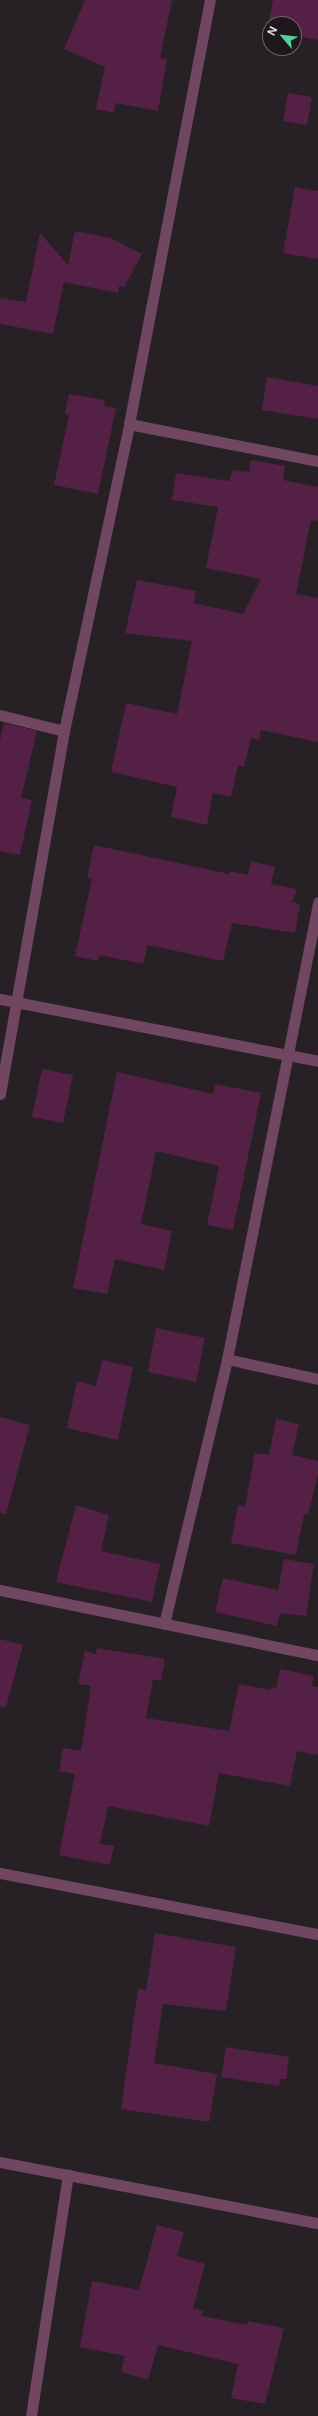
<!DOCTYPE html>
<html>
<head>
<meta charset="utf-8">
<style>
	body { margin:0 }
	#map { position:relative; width:318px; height:2416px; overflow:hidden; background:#272025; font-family:Inter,sans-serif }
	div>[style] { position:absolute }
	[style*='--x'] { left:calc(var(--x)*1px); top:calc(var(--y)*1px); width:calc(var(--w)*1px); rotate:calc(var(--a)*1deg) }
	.building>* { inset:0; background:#552045 }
	.minor>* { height:11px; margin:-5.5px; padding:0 5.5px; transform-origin:5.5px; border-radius:5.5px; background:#704661 }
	span { translate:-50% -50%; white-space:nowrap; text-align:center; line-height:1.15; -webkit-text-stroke:4px #1e171b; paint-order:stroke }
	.north { position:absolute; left:262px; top:16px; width:40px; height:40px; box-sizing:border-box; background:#1e171b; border:1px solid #6c666a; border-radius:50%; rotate:298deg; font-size:11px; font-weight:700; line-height:16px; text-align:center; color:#e2dde0 }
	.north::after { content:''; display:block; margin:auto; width:14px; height:18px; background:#51d398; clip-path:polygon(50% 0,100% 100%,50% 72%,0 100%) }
</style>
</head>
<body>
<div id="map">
	<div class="building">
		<div style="clip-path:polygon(85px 0,172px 0,160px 58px,167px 59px,158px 111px,116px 103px,114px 113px,96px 109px,105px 67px,64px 49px)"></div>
		<div style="clip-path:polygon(273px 0,318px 0,318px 40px,294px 35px,294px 24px,270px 24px,270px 29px,267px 29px)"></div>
		<div style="clip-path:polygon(288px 93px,312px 97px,307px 125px,283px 121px)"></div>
		<div style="clip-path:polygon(295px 187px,318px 191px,318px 259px,283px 253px)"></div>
		<div style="clip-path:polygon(75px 231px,111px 238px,142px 254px,124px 287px,119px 286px,118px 293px,64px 282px,53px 334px,0 324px,0 298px,26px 302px,40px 233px,68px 265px)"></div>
		<div style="clip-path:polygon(267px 377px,318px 386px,318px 419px,262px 410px)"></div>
		<div style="clip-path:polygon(69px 394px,105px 400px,104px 406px,116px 408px,98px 494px,54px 485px,69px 415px,65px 414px)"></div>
		<div style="clip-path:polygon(251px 460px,285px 466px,283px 480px,318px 487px,318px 521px,311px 520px,296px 594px,318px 598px,318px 742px,261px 730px,259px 740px,251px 738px,244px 767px,238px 765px,231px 797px,213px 793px,207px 825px,171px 817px,177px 787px,111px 772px,126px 703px,177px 714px,192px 641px,125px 633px,137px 580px,196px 591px,194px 603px,243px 614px,261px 579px,206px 568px,218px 507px,172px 500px,176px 473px,229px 481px,233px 470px,249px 472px)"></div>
		<div style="clip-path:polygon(4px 723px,37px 731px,21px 798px,32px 800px,20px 855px,0 851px,0 741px)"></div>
		<div style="clip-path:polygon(94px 845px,229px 874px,230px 871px,248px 875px,251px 861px,275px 867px,271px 884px,297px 889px,292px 902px,300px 904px,295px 933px,232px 923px,223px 961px,148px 945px,143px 964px,100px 955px,98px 961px,75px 956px,92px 879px,87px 878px)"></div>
		<div style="clip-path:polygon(42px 1069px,73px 1075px,63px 1123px,32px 1117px)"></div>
		<div style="clip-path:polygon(117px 1072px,213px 1094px,215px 1084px,261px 1093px,233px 1230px,207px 1225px,219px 1166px,156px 1151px,141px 1224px,172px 1231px,164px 1270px,115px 1259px,107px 1294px,73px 1288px)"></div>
		<div style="clip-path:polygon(156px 1328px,205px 1338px,196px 1382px,148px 1372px)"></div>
		<div style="clip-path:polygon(102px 1360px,133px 1367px,118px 1440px,67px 1428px,77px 1381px,96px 1386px)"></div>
		<div style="clip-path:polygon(0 1417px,30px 1425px,6px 1514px,0 1513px)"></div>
		<div style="clip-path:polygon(276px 1419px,299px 1424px,292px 1455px,318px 1461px,318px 1474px,308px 1515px,304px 1514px,296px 1555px,231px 1543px,238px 1505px,245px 1507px,255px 1453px,269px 1455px)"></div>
		<div style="clip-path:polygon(76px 1505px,109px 1515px,101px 1551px,160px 1564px,152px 1602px,56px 1582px)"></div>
		<div style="clip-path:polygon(284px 1559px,314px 1564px,306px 1616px,280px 1613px,277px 1626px,215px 1612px,223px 1578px,278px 1590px)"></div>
		<div style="clip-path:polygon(0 1639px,23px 1645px,6px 1707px,0 1706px)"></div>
		<div style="clip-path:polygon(97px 1648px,165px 1659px,161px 1681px,153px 1679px,146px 1718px,229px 1731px,239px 1684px,271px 1690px,271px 1687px,276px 1688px,280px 1669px,314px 1676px,312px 1686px,318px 1687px,318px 1755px,297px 1751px,290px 1786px,219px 1773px,209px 1826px,108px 1806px,100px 1844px,114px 1846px,110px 1865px,59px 1855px,75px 1774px,59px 1771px,63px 1748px,81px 1751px,91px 1686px,78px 1684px,85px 1651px,96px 1654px)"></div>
		<div style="clip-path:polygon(155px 1933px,236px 1947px,226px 2011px,163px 2004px,154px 2063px,217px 2074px,209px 2122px,121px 2109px,138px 1989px,146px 1990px)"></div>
		<div style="clip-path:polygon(226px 2047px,289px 2057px,286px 2079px,280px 2079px,279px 2086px,221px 2077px)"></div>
		<div style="clip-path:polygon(157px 2225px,184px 2232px,177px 2256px,205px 2264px,193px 2308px,203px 2311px,202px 2316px,247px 2325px,248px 2321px,284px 2328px,265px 2404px,231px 2398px,238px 2364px,158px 2345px,148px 2380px,121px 2372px,125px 2356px,80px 2347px,92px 2281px,139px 2290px)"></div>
	</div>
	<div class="minor">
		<div style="--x:129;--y:424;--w:193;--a:11.1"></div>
		<div style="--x:0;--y:715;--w:66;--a:14"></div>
		<div style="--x:0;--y:999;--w:324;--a:11"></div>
		<div style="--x:0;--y:1094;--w:369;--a:-80"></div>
		<div style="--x:64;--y:731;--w:314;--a:-78"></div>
		<div style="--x:129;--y:424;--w:432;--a:-79.2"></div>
		<div style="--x:227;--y:1359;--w:93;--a:12.4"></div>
		<div style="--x:0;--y:1590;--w:325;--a:11.6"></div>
		<div style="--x:164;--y:1624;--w:272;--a:-76.6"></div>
		<div style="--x:227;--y:1359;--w:466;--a:-78.7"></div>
		<div style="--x:0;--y:1873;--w:324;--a:10.9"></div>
		<div style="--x:0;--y:2162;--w:324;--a:10.9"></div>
		<div style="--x:31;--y:2416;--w:244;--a:-81.3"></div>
	</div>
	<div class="north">N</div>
</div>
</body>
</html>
